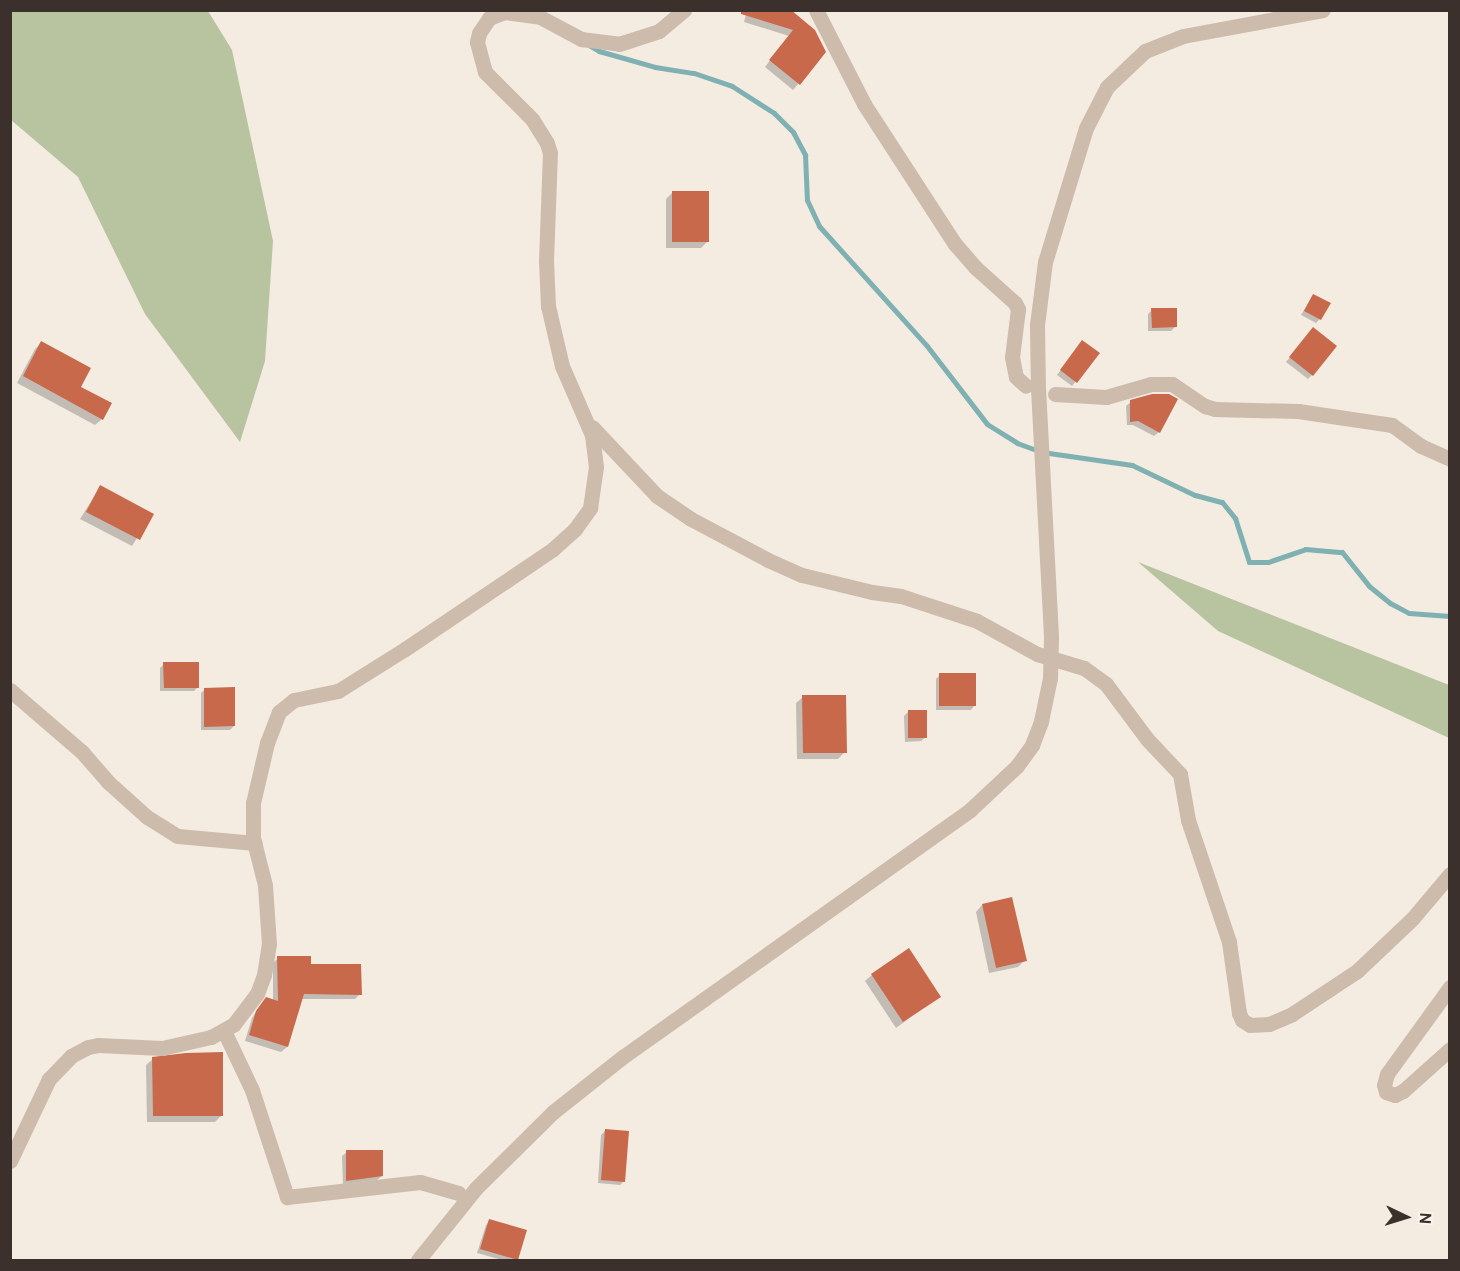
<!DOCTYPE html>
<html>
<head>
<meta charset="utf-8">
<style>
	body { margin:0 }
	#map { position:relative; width:1460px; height:1271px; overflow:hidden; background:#f4ebe1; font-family:Overpass,sans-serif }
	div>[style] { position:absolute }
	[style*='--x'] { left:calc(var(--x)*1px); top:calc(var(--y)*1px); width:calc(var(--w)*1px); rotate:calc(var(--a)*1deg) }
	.green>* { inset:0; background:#b8c4a0 }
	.shadow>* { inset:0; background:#0003 }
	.stream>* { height:5px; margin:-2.5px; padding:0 2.5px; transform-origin:2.5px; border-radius:2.5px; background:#7fb0b2 }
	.building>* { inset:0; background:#c8694b }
	.minor>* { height:15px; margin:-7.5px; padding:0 7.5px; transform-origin:7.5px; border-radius:7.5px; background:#cdbbac }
	.tertiary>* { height:15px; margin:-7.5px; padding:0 7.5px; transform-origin:7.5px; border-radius:7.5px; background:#cdbbac }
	span { translate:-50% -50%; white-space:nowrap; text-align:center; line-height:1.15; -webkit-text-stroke:5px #fbf5ee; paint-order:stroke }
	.frame { position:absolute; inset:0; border:12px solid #3b302b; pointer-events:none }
	.north { position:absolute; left:1376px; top:1187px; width:60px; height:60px; -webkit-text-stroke:4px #fbf5ee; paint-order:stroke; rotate:94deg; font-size:16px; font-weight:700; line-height:24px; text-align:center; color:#3b302b }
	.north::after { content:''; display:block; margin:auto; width:21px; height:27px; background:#3b302b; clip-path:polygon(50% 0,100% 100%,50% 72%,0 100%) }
</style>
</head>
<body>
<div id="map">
	<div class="green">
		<div style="clip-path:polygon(11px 10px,208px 11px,232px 50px,273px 241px,265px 361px,240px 442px,145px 314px,78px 177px,11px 120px)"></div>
		<div style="clip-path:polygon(1138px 562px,1449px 685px,1449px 738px,1218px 631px)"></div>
	</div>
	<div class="shadow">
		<div style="clip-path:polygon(747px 10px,791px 10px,825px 52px,793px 90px,765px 67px,789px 36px,744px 22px)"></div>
		<div style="clip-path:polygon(673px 192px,708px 241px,701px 248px,666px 248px,666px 199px)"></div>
		<div style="clip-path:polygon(1313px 295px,1320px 319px,1316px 323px,1301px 315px)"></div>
		<div style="clip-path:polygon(1152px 310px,1175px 327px,1171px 331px,1148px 331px,1148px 314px)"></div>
		<div style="clip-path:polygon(1309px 333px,1312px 375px,1308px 379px,1286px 362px)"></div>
		<div style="clip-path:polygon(41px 343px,102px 419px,95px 425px,17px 383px,35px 349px)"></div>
		<div style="clip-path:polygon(1079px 346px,1098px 353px,1072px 386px,1057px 375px)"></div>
		<div style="clip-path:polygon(1131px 402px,1159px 432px,1154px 436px,1133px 425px,1127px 425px,1126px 406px)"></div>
		<div style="clip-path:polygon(100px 487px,152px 514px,132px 546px,80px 519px)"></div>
		<div style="clip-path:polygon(164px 664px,198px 687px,194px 691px,160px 691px,160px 668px)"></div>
		<div style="clip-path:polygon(940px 675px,975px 705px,971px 710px,936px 710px,936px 679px)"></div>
		<div style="clip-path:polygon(205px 689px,234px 726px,230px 730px,201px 730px,201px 693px)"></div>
		<div style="clip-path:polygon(803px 697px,845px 752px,838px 759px,797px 759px,796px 703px)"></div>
		<div style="clip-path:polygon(909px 711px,926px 737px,921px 741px,905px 742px,904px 716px)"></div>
		<div style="clip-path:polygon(982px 905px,1025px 960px,1018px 967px,989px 973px,976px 912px)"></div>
		<div style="clip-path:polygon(278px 958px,310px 966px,360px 994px,355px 999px,301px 999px,287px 1047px,281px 1052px,245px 1041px,252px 1018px,261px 1004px,273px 1001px,273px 963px)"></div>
		<div style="clip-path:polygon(872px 975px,939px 996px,896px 1028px,865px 981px)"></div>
		<div style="clip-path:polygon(153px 1059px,222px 1115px,215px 1122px,147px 1122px,146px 1065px)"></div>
		<div style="clip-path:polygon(605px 1131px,624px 1181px,620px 1185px,598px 1183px,601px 1135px)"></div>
		<div style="clip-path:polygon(347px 1152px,382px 1176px,377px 1180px,343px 1184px,342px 1156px)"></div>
		<div style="clip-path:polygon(490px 1220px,516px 1259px,515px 1260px,502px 1260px,477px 1253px,486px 1225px)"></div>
	</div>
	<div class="stream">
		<div style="--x:589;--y:45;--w:12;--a:31"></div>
		<div style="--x:599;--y:51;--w:58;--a:15.9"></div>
		<div style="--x:655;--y:67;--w:39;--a:9"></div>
		<div style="--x:694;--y:73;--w:40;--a:18.9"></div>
		<div style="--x:732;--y:86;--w:50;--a:32.7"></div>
		<div style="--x:774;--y:113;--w:27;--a:45"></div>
		<div style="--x:793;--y:132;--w:26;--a:62"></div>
		<div style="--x:805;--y:155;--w:45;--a:87.5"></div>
		<div style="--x:807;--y:200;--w:29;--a:65"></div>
		<div style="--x:819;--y:226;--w:161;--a:48"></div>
		<div style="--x:927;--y:346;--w:98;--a:52.4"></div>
		<div style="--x:987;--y:424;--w:36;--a:32"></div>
		<div style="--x:1017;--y:443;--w:27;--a:20"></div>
		<div style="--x:1042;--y:452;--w:91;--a:8.2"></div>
		<div style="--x:1132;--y:465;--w:70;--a:25.5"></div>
		<div style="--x:1195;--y:495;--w:28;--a:15"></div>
		<div style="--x:1222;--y:502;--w:21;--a:51"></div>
		<div style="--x:1235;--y:518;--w:46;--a:72.3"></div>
		<div style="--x:1249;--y:562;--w:19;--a:0"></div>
		<div style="--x:1268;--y:562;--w:39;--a:-19"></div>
		<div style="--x:1305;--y:549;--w:37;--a:5"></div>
		<div style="--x:1342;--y:552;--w:43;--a:51.5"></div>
		<div style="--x:1369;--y:586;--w:27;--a:39"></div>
		<div style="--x:1390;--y:603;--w:21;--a:28"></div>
		<div style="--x:1409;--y:613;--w:41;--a:4.2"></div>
	</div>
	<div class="building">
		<div style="clip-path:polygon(741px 10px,791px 10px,815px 30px,826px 52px,800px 85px,769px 60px,793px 30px,741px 14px)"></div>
		<div style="clip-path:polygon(672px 191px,709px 191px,709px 242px,672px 242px)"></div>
		<div style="clip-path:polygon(1313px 294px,1331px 303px,1321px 320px,1304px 311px)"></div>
		<div style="clip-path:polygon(1151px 308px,1177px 308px,1177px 327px,1152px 328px)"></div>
		<div style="clip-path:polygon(1313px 327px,1337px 346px,1313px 376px,1289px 357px)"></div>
		<div style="clip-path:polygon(1082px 340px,1100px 353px,1077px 383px,1060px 370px)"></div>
		<div style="clip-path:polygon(41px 341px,91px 368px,81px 387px,112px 403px,103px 420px,23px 376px)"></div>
		<div style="clip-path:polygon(1152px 394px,1169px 394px,1178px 399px,1160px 433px,1138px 421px,1130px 422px,1130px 400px)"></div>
		<div style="clip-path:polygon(100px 485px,154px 514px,140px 540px,86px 512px)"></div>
		<div style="clip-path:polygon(163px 662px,199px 662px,199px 688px,164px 688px)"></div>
		<div style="clip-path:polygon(939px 673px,976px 673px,976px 706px,939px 706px)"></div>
		<div style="clip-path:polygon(235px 687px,235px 726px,204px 727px,204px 688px)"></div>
		<div style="clip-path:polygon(802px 695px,846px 695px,847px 753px,803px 753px)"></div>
		<div style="clip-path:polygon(908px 710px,927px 710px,927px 738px,908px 738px)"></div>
		<div style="clip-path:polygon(1012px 897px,1027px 961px,996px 968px,982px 904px)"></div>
		<div style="clip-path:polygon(909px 948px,941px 997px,903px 1022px,871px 974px)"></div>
		<div style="clip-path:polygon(277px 956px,311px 956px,311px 964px,361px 964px,362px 995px,304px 994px,288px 1047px,249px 1035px,256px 1011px,266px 997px,278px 1001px)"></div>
		<div style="clip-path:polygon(223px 1052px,223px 1116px,153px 1116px,152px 1057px,186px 1053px)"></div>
		<div style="clip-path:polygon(605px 1129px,629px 1131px,625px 1182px,601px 1180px)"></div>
		<div style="clip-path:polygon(346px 1150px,383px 1150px,383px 1176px,346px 1181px)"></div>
		<div style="clip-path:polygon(489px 1219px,527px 1230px,518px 1260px,480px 1249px)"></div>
	</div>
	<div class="minor">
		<div style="--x:816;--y:10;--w:106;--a:62.9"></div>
		<div style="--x:864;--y:104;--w:167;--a:57"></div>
		<div style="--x:955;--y:244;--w:32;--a:49"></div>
		<div style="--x:976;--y:268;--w:52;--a:41.9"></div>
		<div style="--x:1015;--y:303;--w:7;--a:63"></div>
		<div style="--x:1018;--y:309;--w:48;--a:97.1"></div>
		<div style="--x:1012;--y:357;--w:20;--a:79"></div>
		<div style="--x:1016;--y:377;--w:13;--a:42"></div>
		<div style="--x:1055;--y:394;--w:51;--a:3.4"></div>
		<div style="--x:1106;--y:397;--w:47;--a:-16.1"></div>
		<div style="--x:1151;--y:384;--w:21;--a:0"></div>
		<div style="--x:1172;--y:384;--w:40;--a:34"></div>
		<div style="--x:1205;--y:406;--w:10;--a:17"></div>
		<div style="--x:1215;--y:409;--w:83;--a:1.4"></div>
		<div style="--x:1298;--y:411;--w:95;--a:8.5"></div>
		<div style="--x:1392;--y:425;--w:36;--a:36"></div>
		<div style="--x:1421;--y:446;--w:32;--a:24"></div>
		<div style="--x:592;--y:427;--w:95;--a:46.7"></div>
		<div style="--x:657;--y:496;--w:41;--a:34.1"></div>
		<div style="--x:691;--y:519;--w:87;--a:28"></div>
		<div style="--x:768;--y:560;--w:37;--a:24"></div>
		<div style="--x:802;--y:575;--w:72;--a:13.7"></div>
		<div style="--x:872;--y:592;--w:29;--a:8"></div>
		<div style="--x:901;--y:596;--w:80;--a:18.2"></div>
		<div style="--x:977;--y:621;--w:68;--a:28.8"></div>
		<div style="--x:1037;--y:654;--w:49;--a:16.6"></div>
		<div style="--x:1084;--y:668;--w:27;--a:36"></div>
		<div style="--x:1106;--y:684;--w:69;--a:53.3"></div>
		<div style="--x:1147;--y:739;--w:48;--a:46.7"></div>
		<div style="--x:1180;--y:774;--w:47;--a:80.1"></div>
		<div style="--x:1188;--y:820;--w:129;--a:71.4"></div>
		<div style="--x:1229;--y:942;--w:72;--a:82"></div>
		<div style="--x:1239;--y:1013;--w:8;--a:67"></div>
		<div style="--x:1242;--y:1020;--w:9;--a:32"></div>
		<div style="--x:1250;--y:1025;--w:19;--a:-3"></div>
		<div style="--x:1269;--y:1024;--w:25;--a:-23"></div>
		<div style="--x:1292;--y:1014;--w:78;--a:-33.5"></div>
		<div style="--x:1357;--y:971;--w:76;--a:-43.4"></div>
		<div style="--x:1412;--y:919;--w:59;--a:-49.8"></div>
		<div style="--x:10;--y:690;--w:95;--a:40.7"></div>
		<div style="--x:82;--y:752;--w:40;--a:49"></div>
		<div style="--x:108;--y:782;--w:52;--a:41.9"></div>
		<div style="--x:147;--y:817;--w:36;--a:32"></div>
		<div style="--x:178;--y:836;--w:77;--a:5.2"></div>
		<div style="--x:1450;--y:987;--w:107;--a:125.9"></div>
		<div style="--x:1387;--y:1074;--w:11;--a:105"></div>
		<div style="--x:1384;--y:1085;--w:7;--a:74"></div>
		<div style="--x:1386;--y:1092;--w:9;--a:18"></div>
		<div style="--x:1395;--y:1095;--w:9;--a:-27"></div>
		<div style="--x:1403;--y:1091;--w:63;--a:-41.8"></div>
		<div style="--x:224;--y:1031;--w:65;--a:64.6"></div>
		<div style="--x:252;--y:1090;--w:113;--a:71.9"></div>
		<div style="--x:287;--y:1197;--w:134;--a:-6.4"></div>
		<div style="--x:420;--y:1182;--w:40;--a:16"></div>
		<div style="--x:10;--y:1161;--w:91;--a:-64.6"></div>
		<div style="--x:49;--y:1079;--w:32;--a:-46"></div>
		<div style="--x:71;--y:1056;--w:19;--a:-28"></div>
		<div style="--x:88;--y:1047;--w:10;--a:-11"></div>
		<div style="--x:98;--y:1045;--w:64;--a:2.7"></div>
		<div style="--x:162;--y:1048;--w:50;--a:-12.7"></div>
		<div style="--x:211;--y:1037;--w:26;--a:-29"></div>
		<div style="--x:234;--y:1024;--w:38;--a:-53"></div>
		<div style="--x:257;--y:994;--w:20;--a:-70"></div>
		<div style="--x:264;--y:975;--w:31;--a:-81"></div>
		<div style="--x:269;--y:944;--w:59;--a:-93.9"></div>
		<div style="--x:265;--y:885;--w:49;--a:-104.3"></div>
		<div style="--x:253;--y:838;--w:35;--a:-90"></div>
		<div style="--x:253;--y:803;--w:62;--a:-76.9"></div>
		<div style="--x:267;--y:743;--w:33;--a:-69"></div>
		<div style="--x:279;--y:712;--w:19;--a:-39"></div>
		<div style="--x:294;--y:700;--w:45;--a:-11.6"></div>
		<div style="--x:338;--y:691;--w:79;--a:-32.1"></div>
		<div style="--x:405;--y:649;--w:179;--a:-34"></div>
		<div style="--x:553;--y:549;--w:30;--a:-42"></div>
		<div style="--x:575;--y:529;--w:26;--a:-54"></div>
		<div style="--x:590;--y:508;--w:41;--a:-81.7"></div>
		<div style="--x:596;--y:467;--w:32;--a:-97"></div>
		<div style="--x:592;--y:435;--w:75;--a:-113.5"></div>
		<div style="--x:562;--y:366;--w:62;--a:-103.1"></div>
		<div style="--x:548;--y:306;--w:45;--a:-92.5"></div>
		<div style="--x:546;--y:261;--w:108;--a:-87.9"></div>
		<div style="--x:550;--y:153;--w:10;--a:-107"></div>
		<div style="--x:547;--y:143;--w:28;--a:-122"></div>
		<div style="--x:532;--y:119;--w:66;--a:-135"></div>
		<div style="--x:485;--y:72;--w:31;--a:-105"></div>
		<div style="--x:477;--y:42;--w:9;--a:-77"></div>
		<div style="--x:479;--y:33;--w:18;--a:-56"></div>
		<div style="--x:489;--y:18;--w:17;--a:-21"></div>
		<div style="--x:505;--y:12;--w:35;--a:8"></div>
		<div style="--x:540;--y:17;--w:47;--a:28.2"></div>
		<div style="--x:581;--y:39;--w:38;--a:7"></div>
		<div style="--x:619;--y:44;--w:42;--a:-18"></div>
		<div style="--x:659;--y:31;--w:33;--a:-40"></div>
	</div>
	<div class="tertiary">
		<div style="--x:418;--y:1260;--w:92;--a:-51.1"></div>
		<div style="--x:476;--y:1188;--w:108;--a:-44.6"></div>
		<div style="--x:553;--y:1112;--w:90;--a:-38.3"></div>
		<div style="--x:624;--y:1056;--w:425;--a:-35.4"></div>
		<div style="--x:970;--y:810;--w:64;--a:-43.1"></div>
		<div style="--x:1017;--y:766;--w:26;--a:-54"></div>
		<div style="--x:1032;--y:745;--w:26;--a:-69"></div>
		<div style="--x:1041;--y:721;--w:44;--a:-78.2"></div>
		<div style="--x:1050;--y:678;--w:42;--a:-88.6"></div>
		<div style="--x:1051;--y:636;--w:246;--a:-93"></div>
		<div style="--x:1038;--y:390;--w:65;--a:-90.9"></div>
		<div style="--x:1037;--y:325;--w:64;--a:-82.8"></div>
		<div style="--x:1045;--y:262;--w:140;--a:-73"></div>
		<div style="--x:1086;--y:128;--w:46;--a:-62.9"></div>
		<div style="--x:1107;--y:87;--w:52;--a:-43.5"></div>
		<div style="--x:1145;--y:51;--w:41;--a:-21.5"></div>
		<div style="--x:1183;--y:36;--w:142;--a:-10.5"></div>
	</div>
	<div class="frame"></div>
	<div class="north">N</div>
</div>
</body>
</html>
